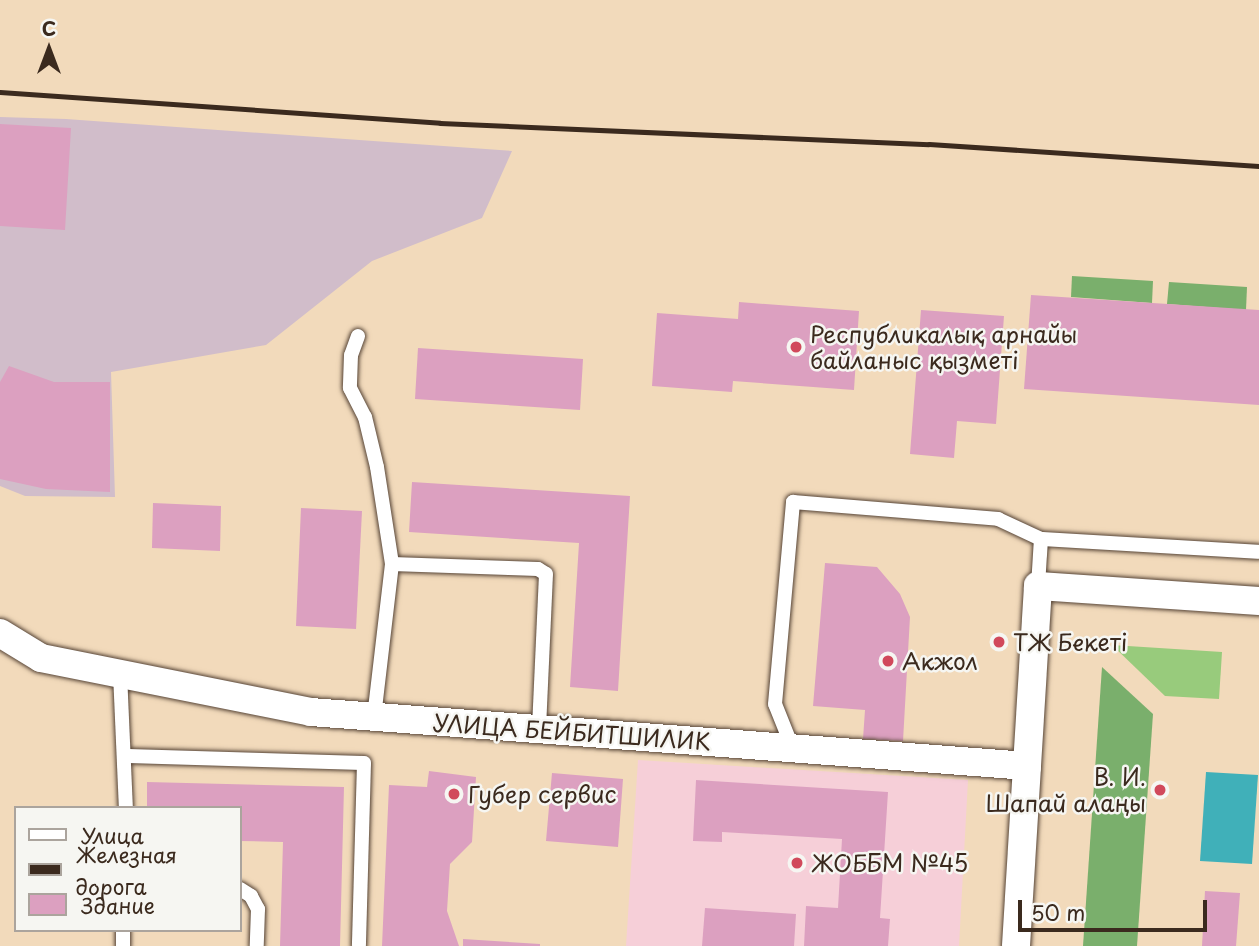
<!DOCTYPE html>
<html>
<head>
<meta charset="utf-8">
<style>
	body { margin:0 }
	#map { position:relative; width:1259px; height:946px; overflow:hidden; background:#f2dabb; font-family:"Playpen Sans",sans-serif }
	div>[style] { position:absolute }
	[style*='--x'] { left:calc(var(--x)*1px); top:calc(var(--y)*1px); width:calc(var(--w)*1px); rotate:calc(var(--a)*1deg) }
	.built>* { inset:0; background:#f6cfd8 }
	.industrial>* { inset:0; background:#d1bdca }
	.green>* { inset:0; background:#98cb7c }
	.forest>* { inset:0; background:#7aaf6c }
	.water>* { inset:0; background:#40b0b9 }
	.building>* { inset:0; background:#dca0c0 }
	.roads { filter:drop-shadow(0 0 2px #564436) drop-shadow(0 0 2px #564436) }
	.service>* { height:14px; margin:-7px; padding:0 7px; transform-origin:7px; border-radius:7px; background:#fff }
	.minor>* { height:28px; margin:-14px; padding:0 14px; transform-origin:14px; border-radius:14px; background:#fff }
	.rail>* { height:5px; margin:-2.5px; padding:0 2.5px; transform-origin:2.5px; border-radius:2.5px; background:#3b2a1e }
	.dots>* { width:19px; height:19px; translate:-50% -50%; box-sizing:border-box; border:4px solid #f6f6f2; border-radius:50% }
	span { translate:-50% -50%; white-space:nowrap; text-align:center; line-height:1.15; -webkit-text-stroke:5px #f6f6f2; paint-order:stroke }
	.poi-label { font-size:23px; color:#3b2a1e }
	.left { translate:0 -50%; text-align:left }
	.right { translate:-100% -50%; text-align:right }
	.street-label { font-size:23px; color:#3b2a1e }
	.legend { position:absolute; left:14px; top:806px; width:228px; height:126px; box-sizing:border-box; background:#f6f6f2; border:2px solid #aba49d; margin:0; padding:9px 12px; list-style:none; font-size:21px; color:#3b2a1e }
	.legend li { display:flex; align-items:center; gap:14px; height:35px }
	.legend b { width:35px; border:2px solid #aba49d }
	.north { position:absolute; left:14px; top:14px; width:70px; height:70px; -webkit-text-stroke:5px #f6f6f2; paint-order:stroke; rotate:0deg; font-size:19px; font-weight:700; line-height:28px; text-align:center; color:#3b2a1e }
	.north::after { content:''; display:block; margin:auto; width:24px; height:32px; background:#3b2a1e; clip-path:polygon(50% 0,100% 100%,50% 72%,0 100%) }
	.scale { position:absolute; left:1018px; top:900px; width:189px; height:32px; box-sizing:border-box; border:4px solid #3b2a1e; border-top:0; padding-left:9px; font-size:21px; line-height:24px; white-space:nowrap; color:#3b2a1e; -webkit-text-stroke:5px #f6f6f2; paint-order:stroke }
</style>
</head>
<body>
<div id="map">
	<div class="built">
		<div style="clip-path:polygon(638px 760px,968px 780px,959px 946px,626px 946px)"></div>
	</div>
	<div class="industrial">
		<div style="clip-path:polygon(0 117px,66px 119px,512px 151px,482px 218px,372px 261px,266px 345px,111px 372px,115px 497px,25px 496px,0 486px)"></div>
	</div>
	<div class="green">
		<div style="clip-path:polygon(1112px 645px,1222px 652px,1219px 699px,1165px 696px)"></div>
	</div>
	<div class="forest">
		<div style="clip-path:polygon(1072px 276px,1153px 281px,1152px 303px,1071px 297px)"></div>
		<div style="clip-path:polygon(1169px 282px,1247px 287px,1246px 310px,1167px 304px)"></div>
		<div style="clip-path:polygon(1102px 667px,1153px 714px,1137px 946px,1083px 946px)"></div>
	</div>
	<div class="water">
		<div style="clip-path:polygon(1206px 772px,1258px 775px,1252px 864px,1200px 861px)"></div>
	</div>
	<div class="building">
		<div style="clip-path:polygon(0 124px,71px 128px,65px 230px,0 226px)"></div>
		<div style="clip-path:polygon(1031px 295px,1259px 310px,1259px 405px,1024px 389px)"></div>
		<div style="clip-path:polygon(739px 302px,859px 311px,854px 390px,733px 381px,732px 392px,652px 386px,657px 313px,738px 319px)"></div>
		<div style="clip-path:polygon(921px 310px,1004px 316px,996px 424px,957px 421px,954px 458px,910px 454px)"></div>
		<div style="clip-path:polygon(418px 348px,583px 359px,580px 410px,415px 399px)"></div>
		<div style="clip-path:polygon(9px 366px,54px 382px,110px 382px,110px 492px,46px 489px,0 479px,0 382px)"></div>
		<div style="clip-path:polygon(412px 482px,630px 496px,618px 691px,570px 687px,579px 543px,409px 532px)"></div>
		<div style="clip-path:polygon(153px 503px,221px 506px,220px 551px,152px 548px)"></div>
		<div style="clip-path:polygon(301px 508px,362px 511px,356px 629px,296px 626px)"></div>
		<div style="clip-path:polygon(825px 563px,877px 567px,900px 594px,910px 617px,903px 741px,863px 739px,865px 710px,813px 706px)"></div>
		<div style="clip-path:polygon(429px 771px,476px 777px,472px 842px,450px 864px,447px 911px,459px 946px,382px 946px,389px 785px,427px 787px)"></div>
		<div style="clip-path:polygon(552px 773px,623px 779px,618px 847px,546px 841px)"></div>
		<div style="clip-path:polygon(696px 780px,888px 792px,880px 918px,890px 919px,888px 946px,804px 946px,806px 906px,838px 908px,842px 839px,722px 832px,722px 842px,693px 841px)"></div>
		<div style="clip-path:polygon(147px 782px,344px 787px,340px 946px,280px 946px,283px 842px,240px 841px,240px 808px,147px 808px)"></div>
		<div style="clip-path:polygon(1205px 891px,1240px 893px,1236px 946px,1202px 946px)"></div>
		<div style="clip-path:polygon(705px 908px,796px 914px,794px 946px,702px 946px)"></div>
		<div style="clip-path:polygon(463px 939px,540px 944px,540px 946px,463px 946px)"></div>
	</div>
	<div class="roads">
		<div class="service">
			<div style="--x:358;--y:336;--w:20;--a:110"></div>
			<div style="--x:351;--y:355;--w:33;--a:92"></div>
			<div style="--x:350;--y:388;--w:33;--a:63"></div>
			<div style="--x:365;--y:417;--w:51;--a:76.5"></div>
			<div style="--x:377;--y:467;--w:98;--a:81.2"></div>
			<div style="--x:392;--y:564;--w:154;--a:96.7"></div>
			<div style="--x:1041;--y:539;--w:218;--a:3.4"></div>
			<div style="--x:392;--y:564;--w:146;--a:2"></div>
			<div style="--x:538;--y:569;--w:9;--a:32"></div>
			<div style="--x:546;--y:574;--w:156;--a:92.6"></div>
			<div style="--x:120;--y:673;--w:135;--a:87.5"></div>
			<div style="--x:793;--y:749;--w:48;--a:-111.8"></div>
			<div style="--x:775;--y:704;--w:203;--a:-84.9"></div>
			<div style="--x:793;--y:502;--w:206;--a:4.7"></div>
			<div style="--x:998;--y:519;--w:47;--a:24.9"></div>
			<div style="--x:1041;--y:539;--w:47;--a:93.7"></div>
			<div style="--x:127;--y:756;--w:237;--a:1.7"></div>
			<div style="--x:364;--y:763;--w:183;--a:91.6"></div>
			<div style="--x:240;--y:889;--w:13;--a:32"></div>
			<div style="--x:251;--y:896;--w:15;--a:62"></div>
			<div style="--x:258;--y:909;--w:37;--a:92"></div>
			<div style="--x:123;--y:946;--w:16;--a:-90"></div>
		</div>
		<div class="minor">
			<div style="--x:0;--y:633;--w:48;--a:31.4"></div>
			<div style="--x:41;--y:658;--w:275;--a:11.3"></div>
			<div style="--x:311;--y:712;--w:718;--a:4.31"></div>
			<div style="--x:1016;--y:946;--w:361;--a:-86.5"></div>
			<div style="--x:1038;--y:586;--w:222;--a:3.9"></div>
		</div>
	</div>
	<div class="rail">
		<div style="--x:0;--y:92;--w:441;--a:4"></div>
		<div style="--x:440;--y:123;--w:489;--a:2.5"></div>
		<div style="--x:929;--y:144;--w:331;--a:3.8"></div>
	</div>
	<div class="dots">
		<div style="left:796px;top:347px;background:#d1495b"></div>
		<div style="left:999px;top:642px;background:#d1495b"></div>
		<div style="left:888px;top:661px;background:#d1495b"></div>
		<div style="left:1160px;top:790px;background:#d1495b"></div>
		<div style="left:454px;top:794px;background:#d1495b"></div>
		<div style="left:797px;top:863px;background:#d1495b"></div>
	</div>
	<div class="poi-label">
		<span class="left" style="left:810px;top:347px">Республикалық арнайы<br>байланыс қызметі</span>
		<span class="left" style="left:1013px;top:642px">ТЖ Бекеті</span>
		<span class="left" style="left:902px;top:661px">Акжол</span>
		<span class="right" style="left:1146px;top:790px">В. И.<br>Шапай алаңы</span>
		<span class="left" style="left:468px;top:794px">Губер сервис</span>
		<span class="left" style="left:811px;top:863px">ЖОББМ №45</span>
	</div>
	<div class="street-label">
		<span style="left:572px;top:732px;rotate:4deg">УЛИЦА БЕЙБИТШИЛИК</span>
	</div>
	<ul class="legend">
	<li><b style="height:9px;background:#fff"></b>Улица</li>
	<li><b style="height:9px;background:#3b2a1e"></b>Железная дорога</li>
	<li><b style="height:19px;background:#dca0c0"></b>Здание</li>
	</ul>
	<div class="north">С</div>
	<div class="scale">50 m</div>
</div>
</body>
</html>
